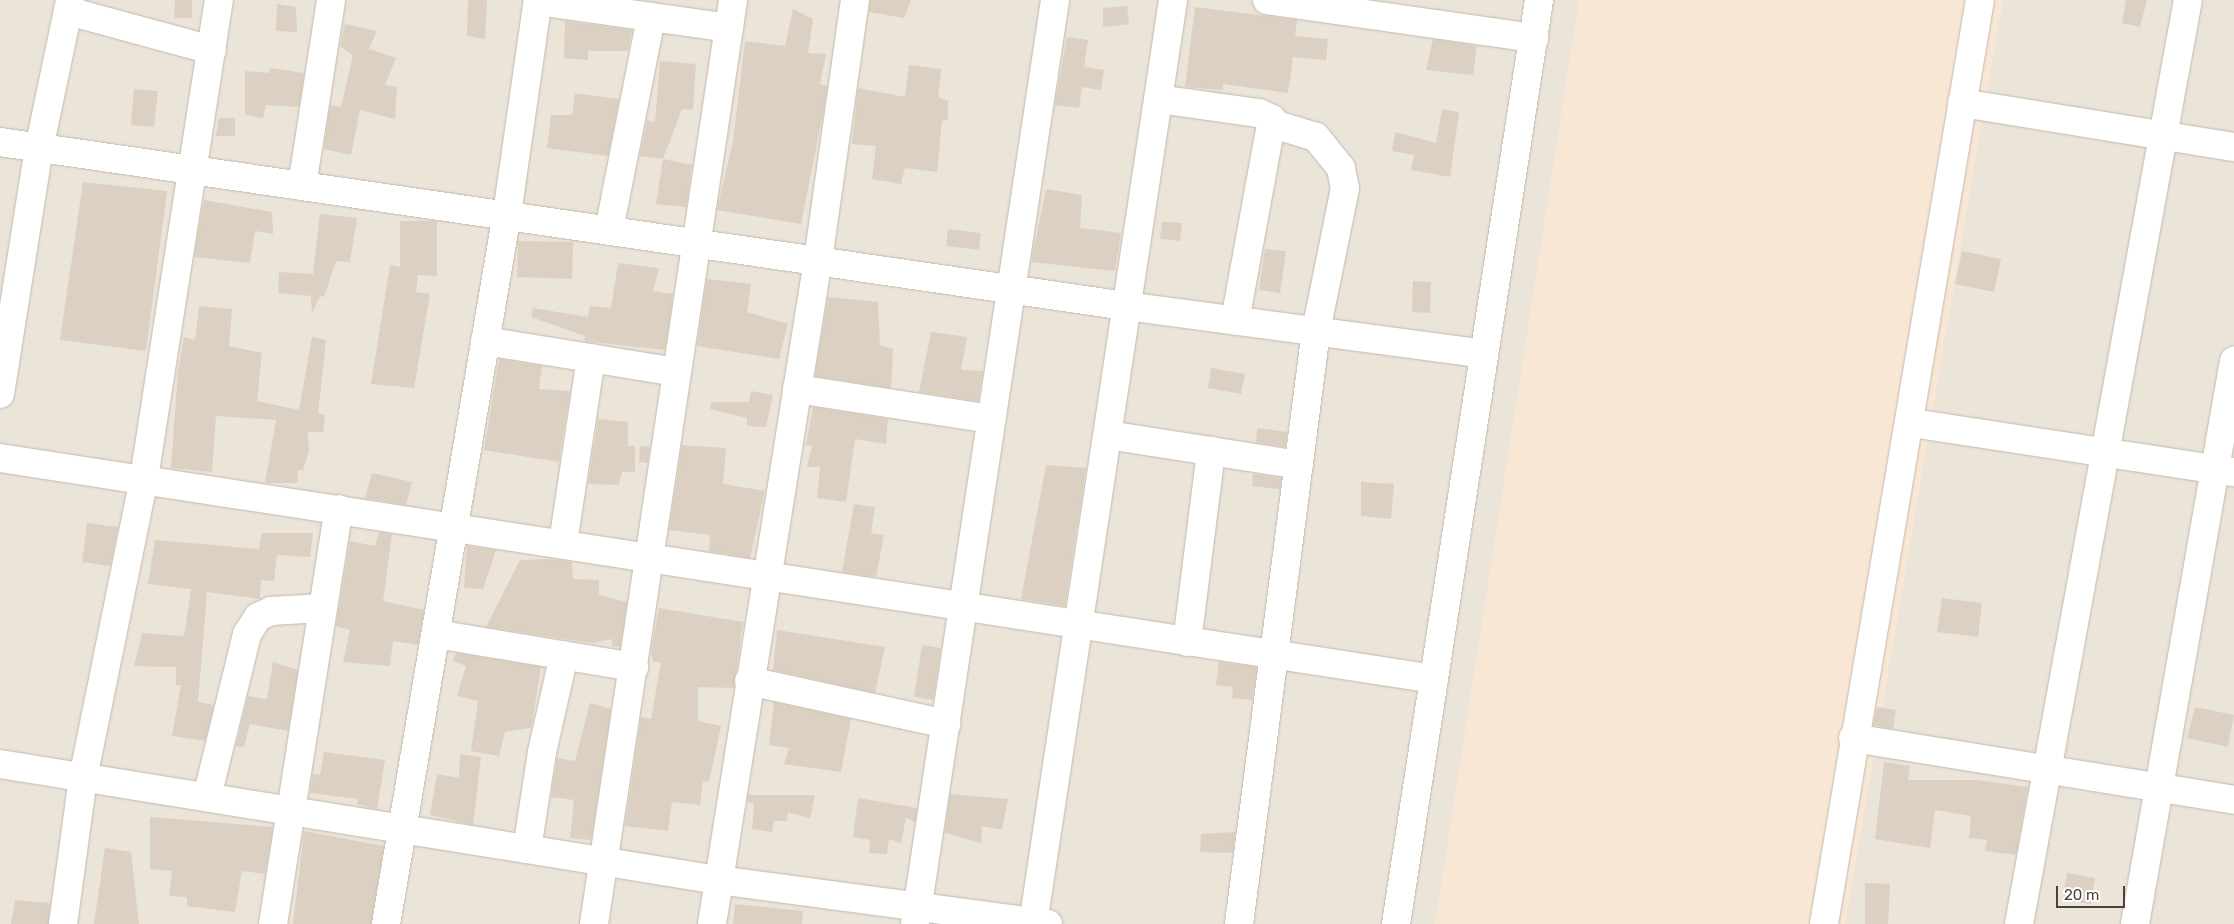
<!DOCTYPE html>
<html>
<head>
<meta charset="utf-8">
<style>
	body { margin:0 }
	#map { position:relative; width:2234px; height:924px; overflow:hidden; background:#f7f2eb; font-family:Rubik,sans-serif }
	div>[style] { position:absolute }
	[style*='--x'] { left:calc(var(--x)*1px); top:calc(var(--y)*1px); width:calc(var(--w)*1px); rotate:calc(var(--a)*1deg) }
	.residential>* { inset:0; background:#ebe4d9 }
	.commercial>* { inset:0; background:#f9e7d6 }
	.building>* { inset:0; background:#dcd0c2 }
	.roads { filter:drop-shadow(0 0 1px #c3b9ac) drop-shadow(0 0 1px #c3b9ac) }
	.minor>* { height:28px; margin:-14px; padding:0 14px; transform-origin:14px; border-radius:14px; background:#fff }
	span { translate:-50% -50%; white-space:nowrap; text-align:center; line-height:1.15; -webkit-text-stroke:4px #fff; paint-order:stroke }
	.scale { position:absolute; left:2056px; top:886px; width:69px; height:22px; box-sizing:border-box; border:2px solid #4c4238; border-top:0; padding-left:6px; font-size:15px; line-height:18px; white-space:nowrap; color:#4c4238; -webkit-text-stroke:4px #fff; paint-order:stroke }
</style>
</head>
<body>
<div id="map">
	<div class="residential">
		<div style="clip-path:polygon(0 0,2234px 0,2234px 924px,0 924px)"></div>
	</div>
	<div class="commercial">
		<div style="clip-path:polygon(1579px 0,2003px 0,1845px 924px,1435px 924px)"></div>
	</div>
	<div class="building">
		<div style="clip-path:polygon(175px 0,192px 0,192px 18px,174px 18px)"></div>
		<div style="clip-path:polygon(468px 0,487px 0,485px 39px,467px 36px)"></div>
		<div style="clip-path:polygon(870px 0,911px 0,904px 18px,869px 12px)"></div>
		<div style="clip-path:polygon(2126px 0,2147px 0,2140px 27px,2122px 23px)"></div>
		<div style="clip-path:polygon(277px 4px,296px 7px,297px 32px,276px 31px)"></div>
		<div style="clip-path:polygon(1127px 6px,1129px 24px,1103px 27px,1103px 8px)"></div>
		<div style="clip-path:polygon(1195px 7px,1297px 20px,1295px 36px,1328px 39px,1326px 60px,1293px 57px,1288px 93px,1223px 84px,1223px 90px,1185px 87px)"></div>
		<div style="clip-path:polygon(793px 9px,813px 19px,808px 53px,826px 54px,820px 84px,827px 86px,823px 113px,801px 224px,717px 210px,733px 141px,745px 41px,785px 46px)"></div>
		<div style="clip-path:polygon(565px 21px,632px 30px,628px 51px,588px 51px,588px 60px,564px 58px)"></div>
		<div style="clip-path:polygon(345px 24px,377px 31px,369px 49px,396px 58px,385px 85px,397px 87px,395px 119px,360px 110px,351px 155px,324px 149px,330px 105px,341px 107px,353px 55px,340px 46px)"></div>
		<div style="clip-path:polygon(1067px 37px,1088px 40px,1084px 67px,1104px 70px,1101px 90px,1082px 87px,1079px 108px,1055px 105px)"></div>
		<div style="clip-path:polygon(1433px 39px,1477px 46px,1473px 75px,1426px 70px)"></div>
		<div style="clip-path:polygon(660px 61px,696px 64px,693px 110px,682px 109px,663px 159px,640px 156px,647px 120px,655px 122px)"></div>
		<div style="clip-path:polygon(909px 65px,941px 69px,938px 97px,948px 101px,948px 120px,942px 121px,937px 172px,905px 168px,901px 184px,872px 179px,876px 146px,852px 144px,858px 88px,905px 97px)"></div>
		<div style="clip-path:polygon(270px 68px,304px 73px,299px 107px,266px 105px,263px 118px,245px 115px,245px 71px,269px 73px)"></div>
		<div style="clip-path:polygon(134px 89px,158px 91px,154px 127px,131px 125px)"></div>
		<div style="clip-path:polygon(575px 93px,619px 99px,608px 156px,547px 148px,551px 115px,572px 115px)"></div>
		<div style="clip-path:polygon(1442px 109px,1459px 112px,1450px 177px,1411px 170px,1414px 155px,1392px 151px,1395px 132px,1436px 143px)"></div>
		<div style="clip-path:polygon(219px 118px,235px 118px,235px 136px,216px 136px)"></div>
		<div style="clip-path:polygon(663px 159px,692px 165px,686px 207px,656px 204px)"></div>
		<div style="clip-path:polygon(83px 182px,167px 191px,146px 351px,60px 340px)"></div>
		<div style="clip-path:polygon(1046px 189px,1082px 195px,1080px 228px,1121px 233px,1115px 271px,1031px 262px)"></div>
		<div style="clip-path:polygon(204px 200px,272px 212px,273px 234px,255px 231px,250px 263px,194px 257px)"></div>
		<div style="clip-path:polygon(320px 214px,357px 218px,350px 262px,336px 261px,324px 297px,320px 296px,312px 313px,311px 296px,278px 293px,279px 272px,313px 274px)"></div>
		<div style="clip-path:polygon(400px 221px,437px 221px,437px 276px,418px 275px,416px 292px,430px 294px,414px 388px,371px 384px,390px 265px,400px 267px)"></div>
		<div style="clip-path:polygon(1162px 222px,1182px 223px,1180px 241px,1160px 239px)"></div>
		<div style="clip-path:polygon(948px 229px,981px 233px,979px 250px,946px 246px)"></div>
		<div style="clip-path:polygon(518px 241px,573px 242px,572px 279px,517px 277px)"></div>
		<div style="clip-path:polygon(1265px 249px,1286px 251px,1280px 293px,1259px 290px)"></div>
		<div style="clip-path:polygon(1962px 251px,2001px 259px,1994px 292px,1955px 284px)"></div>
		<div style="clip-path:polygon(618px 263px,659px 268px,653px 291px,673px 294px,665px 350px,584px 341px,585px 336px,531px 317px,533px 308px,588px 317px,590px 306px,611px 308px)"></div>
		<div style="clip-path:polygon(707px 279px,751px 284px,747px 312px,788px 324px,779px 359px,697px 346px)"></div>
		<div style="clip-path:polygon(1413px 281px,1431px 282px,1430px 313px,1412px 312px)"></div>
		<div style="clip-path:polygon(828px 297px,878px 302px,880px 345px,893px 349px,891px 388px,815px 376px)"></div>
		<div style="clip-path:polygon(199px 306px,232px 309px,229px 346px,262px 353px,257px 401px,299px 410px,312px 337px,326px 340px,318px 413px,325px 415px,323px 432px,308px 432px,309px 451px,303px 470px,298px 470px,297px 483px,265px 483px,276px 420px,216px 416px,212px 472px,171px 468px,178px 371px,184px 337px,195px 340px)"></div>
		<div style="clip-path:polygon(931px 332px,967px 337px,961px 370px,983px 371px,978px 401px,919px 392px)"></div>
		<div style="clip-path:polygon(499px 359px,542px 366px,539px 389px,570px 391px,559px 462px,484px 450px)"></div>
		<div style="clip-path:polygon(1211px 368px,1245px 374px,1241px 394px,1208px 388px)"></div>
		<div style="clip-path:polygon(751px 391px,773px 395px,766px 427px,747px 426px,747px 418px,710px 409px,711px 402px,749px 402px)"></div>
		<div style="clip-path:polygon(813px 407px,888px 419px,886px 444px,855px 439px,846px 502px,817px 498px,820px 467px,807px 467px,812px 446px,806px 445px)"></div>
		<div style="clip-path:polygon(598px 419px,628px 422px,628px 446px,635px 446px,635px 472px,622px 472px,619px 485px,588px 484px)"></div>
		<div style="clip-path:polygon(1257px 428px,1287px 432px,1285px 447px,1256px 442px)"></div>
		<div style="clip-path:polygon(682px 445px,726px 448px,723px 484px,765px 491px,750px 558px,709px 551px,710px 535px,669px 530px)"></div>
		<div style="clip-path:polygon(640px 446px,650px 447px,648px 463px,639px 462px)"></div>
		<div style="clip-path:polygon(1046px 465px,1086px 468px,1065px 606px,1021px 599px)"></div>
		<div style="clip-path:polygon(372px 473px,412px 482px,406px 505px,365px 498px)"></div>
		<div style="clip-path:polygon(1253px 474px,1281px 478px,1280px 489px,1252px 486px)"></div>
		<div style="clip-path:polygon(1361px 482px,1394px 484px,1391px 519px,1361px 516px)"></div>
		<div style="clip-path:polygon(854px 504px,875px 507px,871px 533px,884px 535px,876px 577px,842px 572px)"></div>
		<div style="clip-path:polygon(87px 523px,118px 527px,110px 566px,82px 562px)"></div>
		<div style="clip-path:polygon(379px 532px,392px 534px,383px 601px,424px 610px,418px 645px,393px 641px,390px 666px,343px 662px,350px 630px,336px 626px,350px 541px,375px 546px)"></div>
		<div style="clip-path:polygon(262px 533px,313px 533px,310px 557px,277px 555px,274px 581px,261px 580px,260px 599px,207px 592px,198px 702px,214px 705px,205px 741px,172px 736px,181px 685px,176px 685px,176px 667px,134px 666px,142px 633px,184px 636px,191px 589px,148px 584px,155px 540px,259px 549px)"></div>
		<div style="clip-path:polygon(467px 546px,496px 550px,483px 589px,464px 588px)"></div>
		<div style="clip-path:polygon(550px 559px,572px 562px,573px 579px,599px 580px,599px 595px,627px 602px,620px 647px,612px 646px,612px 639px,592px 643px,486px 627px,520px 560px)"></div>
		<div style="clip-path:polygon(1942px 598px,1982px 603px,1978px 637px,1937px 632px)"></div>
		<div style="clip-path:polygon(659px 608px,743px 622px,734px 688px,698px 687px,698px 721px,721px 726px,709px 782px,703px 781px,700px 805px,672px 802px,668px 831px,625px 826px,641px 717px,651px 719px,661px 662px,653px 662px,651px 652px)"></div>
		<div style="clip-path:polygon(777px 630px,885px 647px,875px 693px,773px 670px)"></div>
		<div style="clip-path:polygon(922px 645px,941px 648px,933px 700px,914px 697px)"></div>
		<div style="clip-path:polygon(456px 653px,541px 667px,531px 728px,505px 732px,499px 756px,471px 751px,478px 701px,457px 696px,466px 666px,453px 661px)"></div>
		<div style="clip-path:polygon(273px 662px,298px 670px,288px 731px,250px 724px,244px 747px,236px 746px,248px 696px,267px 699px)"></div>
		<div style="clip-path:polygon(1219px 662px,1257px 667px,1252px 700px,1232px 698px,1233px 687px,1216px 685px)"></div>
		<div style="clip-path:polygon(774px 702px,851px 719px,841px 772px,784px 764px,789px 748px,769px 745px)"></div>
		<div style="clip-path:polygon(590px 703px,611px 709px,591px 840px,570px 838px,574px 800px,551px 797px,557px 758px,575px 761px)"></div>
		<div style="clip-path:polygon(1877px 707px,1896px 710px,1893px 729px,1873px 725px)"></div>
		<div style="clip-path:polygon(2195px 707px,2234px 715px,2228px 747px,2187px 738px)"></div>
		<div style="clip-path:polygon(324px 752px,385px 760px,377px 809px,357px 804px,358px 799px,310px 793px,313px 774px,320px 775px)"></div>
		<div style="clip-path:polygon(460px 754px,481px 757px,473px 825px,430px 815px,437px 774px,459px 778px)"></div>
		<div style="clip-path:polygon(1884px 762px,1910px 766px,1908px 780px,1977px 780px,2028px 787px,2016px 855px,1985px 851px,1987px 840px,1969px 838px,1971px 816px,1935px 810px,1930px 848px,1875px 839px)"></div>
		<div style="clip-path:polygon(950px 794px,1008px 799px,1002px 830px,982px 826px,981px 843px,945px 833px)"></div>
		<div style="clip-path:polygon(748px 795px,815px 795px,810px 818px,788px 812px,787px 821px,774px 821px,772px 832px,752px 829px,754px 804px,747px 802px)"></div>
		<div style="clip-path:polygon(858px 798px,917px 808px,915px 822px,906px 818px,901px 843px,889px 839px,887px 854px,869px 853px,870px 840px,853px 837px)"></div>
		<div style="clip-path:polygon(150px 817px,273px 827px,265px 874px,242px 871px,235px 912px,187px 906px,187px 897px,169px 896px,172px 871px,150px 869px)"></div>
		<div style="clip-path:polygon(304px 831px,384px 846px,371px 924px,293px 924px)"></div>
		<div style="clip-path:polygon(1235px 832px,1233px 853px,1200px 852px,1201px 834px)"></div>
		<div style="clip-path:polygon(105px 848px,131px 852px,139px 924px,94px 924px)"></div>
		<div style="clip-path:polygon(2067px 873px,2095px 878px,2091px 904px,2063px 900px)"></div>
		<div style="clip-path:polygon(1865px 883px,1890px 884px,1888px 924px,1865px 924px)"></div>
		<div style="clip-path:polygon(15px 900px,50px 903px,48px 924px,11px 924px)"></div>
		<div style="clip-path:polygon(735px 904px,803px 911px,802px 924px,733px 924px)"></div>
	</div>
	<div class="roads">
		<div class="minor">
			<div style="--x:1267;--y:0;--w:270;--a:8.1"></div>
			<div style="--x:538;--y:1;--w:193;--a:8"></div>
			<div style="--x:68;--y:11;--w:149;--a:15.2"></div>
			<div style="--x:1158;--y:99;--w:102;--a:7.9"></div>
			<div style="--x:1259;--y:113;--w:14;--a:25"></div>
			<div style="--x:1272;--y:119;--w:205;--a:100.4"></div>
			<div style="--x:1962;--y:103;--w:276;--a:9.2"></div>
			<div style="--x:0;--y:142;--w:1138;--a:8.29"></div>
			<div style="--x:1126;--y:306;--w:361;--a:7.6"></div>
			<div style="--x:302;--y:186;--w:188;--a:-81.1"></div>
			<div style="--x:609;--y:230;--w:217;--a:-78.8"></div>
			<div style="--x:485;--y:341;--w:194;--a:9.2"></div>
			<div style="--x:797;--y:389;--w:196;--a:8.8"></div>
			<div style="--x:0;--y:394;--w:248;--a:-81"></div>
			<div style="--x:39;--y:149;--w:152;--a:-78.2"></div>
			<div style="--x:1912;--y:423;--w:326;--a:8.7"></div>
			<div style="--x:1108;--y:435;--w:193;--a:8.9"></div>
			<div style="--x:0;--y:458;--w:1451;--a:8.76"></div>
			<div style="--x:563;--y:543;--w:187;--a:-81.4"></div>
			<div style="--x:436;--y:634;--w:201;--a:9.5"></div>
			<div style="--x:1187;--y:642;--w:193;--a:-82.8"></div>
			<div style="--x:749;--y:681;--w:202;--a:12.3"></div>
			<div style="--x:1853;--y:738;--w:386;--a:9.2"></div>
			<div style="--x:0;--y:764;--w:727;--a:9.18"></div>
			<div style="--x:718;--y:880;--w:333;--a:7.6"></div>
			<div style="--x:207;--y:797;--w:168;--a:-76.2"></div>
			<div style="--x:247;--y:634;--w:20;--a:-57"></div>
			<div style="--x:258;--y:617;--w:14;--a:-25"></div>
			<div style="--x:271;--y:611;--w:52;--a:-3.3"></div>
			<div style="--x:527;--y:849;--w:98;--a:-81.2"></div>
			<div style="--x:542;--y:752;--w:99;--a:-77.2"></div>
			<div style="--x:63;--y:924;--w:147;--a:-82.2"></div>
			<div style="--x:83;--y:778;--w:306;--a:-78.5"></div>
			<div style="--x:144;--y:478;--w:484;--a:-81.1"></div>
			<div style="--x:273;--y:924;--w:420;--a:-81"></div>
			<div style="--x:386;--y:924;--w:720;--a:-80.33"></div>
			<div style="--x:507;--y:214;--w:216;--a:-81.8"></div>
			<div style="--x:594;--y:924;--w:934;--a:-81.44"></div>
			<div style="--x:712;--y:924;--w:672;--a:-80.93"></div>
			<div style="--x:818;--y:260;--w:263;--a:-81.9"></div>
			<div style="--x:915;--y:924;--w:935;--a:-81.38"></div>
			<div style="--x:1033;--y:924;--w:935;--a:-81.38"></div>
			<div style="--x:1239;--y:924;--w:598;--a:-82.6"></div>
			<div style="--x:1316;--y:331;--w:145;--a:-78.5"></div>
			<div style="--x:1345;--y:189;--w:21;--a:-101"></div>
			<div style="--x:1341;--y:168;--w:40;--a:-129"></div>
			<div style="--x:1316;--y:137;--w:45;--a:-163.2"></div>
			<div style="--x:1396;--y:924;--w:935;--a:-81.2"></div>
			<div style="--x:1824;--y:924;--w:937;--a:-80.42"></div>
			<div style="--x:2019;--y:924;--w:939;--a:-79.64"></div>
			<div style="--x:2135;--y:924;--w:572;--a:-80.03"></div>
		</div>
	</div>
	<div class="scale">20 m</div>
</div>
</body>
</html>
